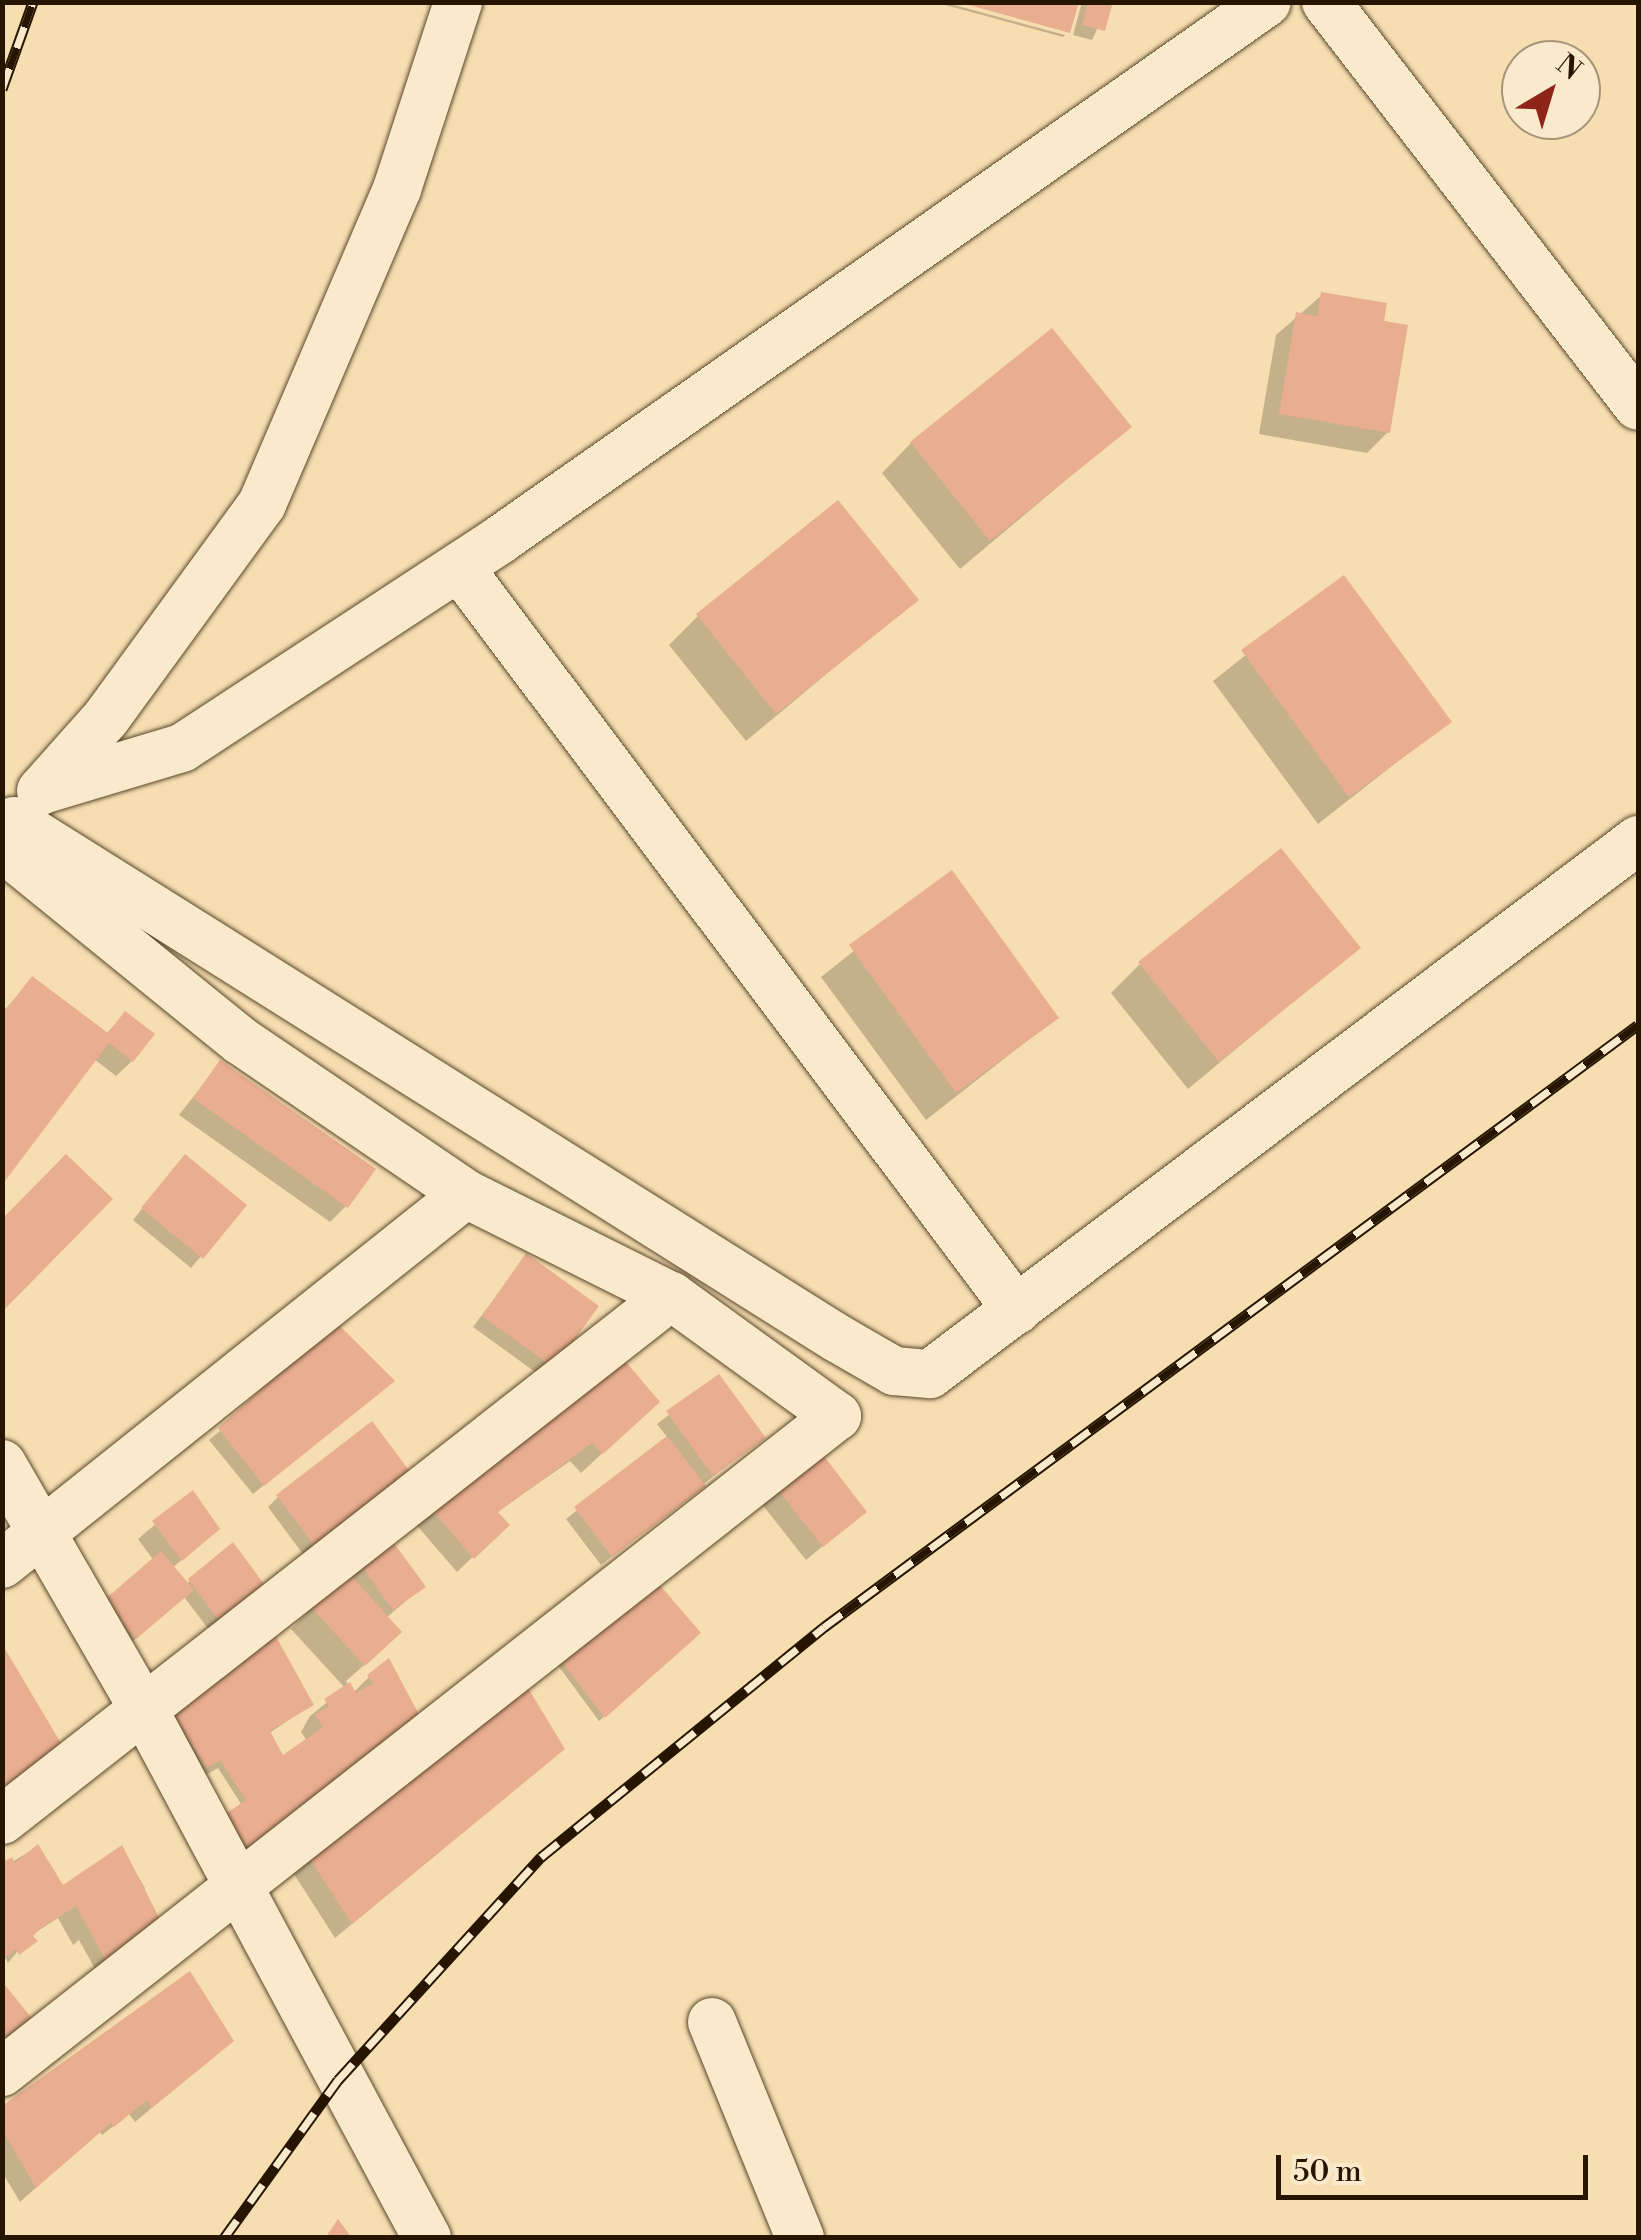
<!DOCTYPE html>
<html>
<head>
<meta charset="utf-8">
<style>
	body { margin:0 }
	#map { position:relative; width:1641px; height:2240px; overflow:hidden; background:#f6deb0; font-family:"Libre Bodoni",serif }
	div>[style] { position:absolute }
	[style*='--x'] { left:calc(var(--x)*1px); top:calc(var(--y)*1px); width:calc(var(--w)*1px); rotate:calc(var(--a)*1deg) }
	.shadow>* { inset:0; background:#0003 }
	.building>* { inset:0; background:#e9ad8f }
	.roads { filter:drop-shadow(0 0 2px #5a482d) drop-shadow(0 0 2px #5a482d) }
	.minor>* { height:48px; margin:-24px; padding:0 24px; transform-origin:24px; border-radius:24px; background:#f9eacc }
	.rail>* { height:11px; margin-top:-5.5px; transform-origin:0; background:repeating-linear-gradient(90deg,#f9eacc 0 22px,#261601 0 44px); box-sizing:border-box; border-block:2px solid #261601 }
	span { translate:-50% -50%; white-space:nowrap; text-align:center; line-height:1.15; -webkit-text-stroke:8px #f9eacc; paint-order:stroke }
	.frame { position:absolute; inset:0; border:5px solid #261601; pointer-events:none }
	.north { position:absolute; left:1501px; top:40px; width:100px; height:100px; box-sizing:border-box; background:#f9eacc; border:2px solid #a5957b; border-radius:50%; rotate:38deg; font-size:28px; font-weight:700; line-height:40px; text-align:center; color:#261601 }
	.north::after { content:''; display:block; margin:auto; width:35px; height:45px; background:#8f2418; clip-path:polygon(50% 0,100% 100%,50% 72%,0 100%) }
	.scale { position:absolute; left:1276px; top:2155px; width:312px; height:45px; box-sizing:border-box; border:5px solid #261601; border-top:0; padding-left:12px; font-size:30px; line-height:35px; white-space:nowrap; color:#261601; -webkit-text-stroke:8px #f9eacc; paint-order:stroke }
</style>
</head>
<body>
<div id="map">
	<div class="shadow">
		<div style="clip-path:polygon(934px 2px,943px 2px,1065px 35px,1063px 37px)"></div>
		<div style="clip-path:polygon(1082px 2px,1110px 2px,1092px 40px,1073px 35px)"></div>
		<div style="clip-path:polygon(1322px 295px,1381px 323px,1388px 432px,1367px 453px,1259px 434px,1276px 335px)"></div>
		<div style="clip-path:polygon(1129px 427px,960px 569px,882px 473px,911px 443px)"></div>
		<div style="clip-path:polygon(1343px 578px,1449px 721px,1318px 824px,1213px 681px)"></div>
		<div style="clip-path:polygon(915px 600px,746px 741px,669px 645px,698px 616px)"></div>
		<div style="clip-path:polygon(951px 874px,1056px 1018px,926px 1120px,821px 977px)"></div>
		<div style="clip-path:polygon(1357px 948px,1188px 1089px,1111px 993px,1140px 964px)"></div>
		<div style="clip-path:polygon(32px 979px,105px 1035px,125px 1014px,132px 1061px,116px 1076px,94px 1059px,2px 1181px,2px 1013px)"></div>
		<div style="clip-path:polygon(220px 1063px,346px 1206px,330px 1222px,179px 1115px)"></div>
		<div style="clip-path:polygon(175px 1167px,244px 1205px,191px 1268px,133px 1220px)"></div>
		<div style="clip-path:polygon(526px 1256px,596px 1306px,542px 1377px,473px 1327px)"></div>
		<div style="clip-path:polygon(718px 1377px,762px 1438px,601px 1565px,566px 1519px,668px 1438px,657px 1424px)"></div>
		<div style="clip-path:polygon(391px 1381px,253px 1494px,209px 1440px,256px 1401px)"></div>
		<div style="clip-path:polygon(635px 1423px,581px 1473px,570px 1461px,496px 1513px,506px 1525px,457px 1572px,413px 1521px)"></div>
		<div style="clip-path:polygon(408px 1473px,306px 1558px,268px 1507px,278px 1497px)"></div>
		<div style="clip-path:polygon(777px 1487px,864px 1512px,806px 1560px,761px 1503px)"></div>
		<div style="clip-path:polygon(192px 1493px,201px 1544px,172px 1568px,186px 1584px,232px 1546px,216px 1639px,184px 1597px,119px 1653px,89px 1619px,154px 1561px,138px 1539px)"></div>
		<div style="clip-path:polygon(358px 1561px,422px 1587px,386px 1618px,378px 1653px,346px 1681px,353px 1693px,369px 1677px,421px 1723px,243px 1807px,218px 1768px,185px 1787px,173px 1716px,311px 1705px,268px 1734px,283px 1758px,307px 1741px,301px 1732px,310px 1716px,345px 1688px,291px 1629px)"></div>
		<div style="clip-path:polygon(682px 1649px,599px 1721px,554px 1660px)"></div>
		<div style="clip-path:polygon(552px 1759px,335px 1938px,294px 1874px,309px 1858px)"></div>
		<div style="clip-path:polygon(37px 1847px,63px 1889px,121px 1848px,145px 1888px,104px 1985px,79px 1940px,73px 1945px,58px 1918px,30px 1936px,8px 1963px,5px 1957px,2px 1868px)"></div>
		<div style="clip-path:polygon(231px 2041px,135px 2122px,129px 2114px,102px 2135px,99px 2131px,20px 2202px,2px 2172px,2px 2108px)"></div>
	</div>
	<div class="building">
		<div style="clip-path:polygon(958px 2px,1079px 2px,1070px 33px)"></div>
		<div style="clip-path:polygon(1088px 2px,1113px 2px,1105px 31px,1082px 25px)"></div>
		<div style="clip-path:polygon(1321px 292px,1387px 303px,1384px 321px,1408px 325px,1390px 433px,1279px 414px,1296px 312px,1317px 316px)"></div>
		<div style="clip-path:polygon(1052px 328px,1132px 427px,990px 541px,910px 442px)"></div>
		<div style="clip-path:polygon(838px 500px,919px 600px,776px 714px,696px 614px)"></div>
		<div style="clip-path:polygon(1344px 575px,1452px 722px,1349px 797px,1241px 650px)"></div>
		<div style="clip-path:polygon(1281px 848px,1361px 948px,1219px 1062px,1138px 962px)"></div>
		<div style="clip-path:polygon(952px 870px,1059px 1018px,956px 1093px,849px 945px)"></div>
		<div style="clip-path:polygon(32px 976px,108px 1033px,125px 1011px,155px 1034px,133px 1062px,109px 1043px,2px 1185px,2px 1015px)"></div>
		<div style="clip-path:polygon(220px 1060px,376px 1169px,348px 1208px,193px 1098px)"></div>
		<div style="clip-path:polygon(66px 1154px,113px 1199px,2px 1312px,2px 1219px)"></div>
		<div style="clip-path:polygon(185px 1154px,247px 1205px,203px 1259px,141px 1208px)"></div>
		<div style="clip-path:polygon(526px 1253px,599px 1306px,554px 1368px,482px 1316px)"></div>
		<div style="clip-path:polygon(336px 1322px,395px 1381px,264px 1486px,218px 1428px)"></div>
		<div style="clip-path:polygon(615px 1349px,660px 1402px,603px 1454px,592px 1443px,498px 1512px,510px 1525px,474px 1559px,427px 1504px)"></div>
		<div style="clip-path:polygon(719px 1374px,766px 1438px,713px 1476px,666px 1411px)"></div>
		<div style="clip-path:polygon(372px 1421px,411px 1473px,317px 1549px,276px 1495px)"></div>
		<div style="clip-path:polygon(667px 1436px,706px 1486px,612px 1557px,574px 1507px)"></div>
		<div style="clip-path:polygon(820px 1451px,867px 1512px,823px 1547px,775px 1486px)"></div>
		<div style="clip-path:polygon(193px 1490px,220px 1529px,182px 1561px,152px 1521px)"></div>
		<div style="clip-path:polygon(388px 1535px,426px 1587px,393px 1610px,356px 1559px)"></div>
		<div style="clip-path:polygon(233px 1542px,272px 1595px,227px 1631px,188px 1579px)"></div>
		<div style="clip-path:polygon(161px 1551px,194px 1590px,136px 1639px,103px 1601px)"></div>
		<div style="clip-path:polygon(348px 1572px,402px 1632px,365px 1666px,310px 1606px)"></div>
		<div style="clip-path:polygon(653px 1577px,701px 1633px,605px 1718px,556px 1654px)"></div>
		<div style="clip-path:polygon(274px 1633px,314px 1705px,270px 1731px,283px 1755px,323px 1727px,315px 1715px,329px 1706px,324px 1699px,350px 1682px,356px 1693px,373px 1683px,367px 1675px,389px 1658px,424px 1724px,247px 1864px,218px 1819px,246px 1800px,220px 1760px,207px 1768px,171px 1714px)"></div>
		<div style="clip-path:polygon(2px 1644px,71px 1760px,16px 1801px,2px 1778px)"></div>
		<div style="clip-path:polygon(525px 1683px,565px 1749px,352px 1924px,308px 1856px)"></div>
		<div style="clip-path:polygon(38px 1844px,63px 1885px,122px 1845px,168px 1935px,115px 1977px,76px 1906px,41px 1928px,33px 1936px,38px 1941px,19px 1955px,16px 1949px,2px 1960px,2px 1863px,12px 1857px,15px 1863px)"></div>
		<div style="clip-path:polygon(190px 1971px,234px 2041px,152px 2108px,147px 2100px,114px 2127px,111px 2123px,36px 2188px,2px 2129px,2px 2106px)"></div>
		<div style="clip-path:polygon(5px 1985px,43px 2032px,2px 2065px,2px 1987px)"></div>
		<div style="clip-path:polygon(338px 2219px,352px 2238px,325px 2238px)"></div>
	</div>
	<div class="roads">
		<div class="minor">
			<div style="--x:1326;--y:2;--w:510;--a:52.32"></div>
			<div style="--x:459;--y:567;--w:929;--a:53.09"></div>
			<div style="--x:42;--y:790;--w:146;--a:-16.7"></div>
			<div style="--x:182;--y:748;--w:381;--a:-33.2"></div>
			<div style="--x:501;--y:539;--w:935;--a:-35.03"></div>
			<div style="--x:41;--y:791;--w:98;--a:-48.3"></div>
			<div style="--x:106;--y:718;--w:265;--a:-53.9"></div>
			<div style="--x:262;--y:504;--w:343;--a:-66.8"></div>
			<div style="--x:397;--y:189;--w:197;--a:-71.9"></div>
			<div style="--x:14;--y:821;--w:972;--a:32.14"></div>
			<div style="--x:837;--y:1338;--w:66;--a:30.1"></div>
			<div style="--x:894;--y:1371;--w:36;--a:5"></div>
			<div style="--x:930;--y:1374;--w:887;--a:-37.02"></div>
			<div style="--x:2;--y:847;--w:308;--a:39.1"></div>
			<div style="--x:241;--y:1041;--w:272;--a:34.2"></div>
			<div style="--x:466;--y:1194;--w:229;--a:26.5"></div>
			<div style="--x:671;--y:1296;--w:205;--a:35.9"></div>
			<div style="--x:837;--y:1416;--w:1062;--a:141.85"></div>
			<div style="--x:2;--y:1464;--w:286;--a:60"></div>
			<div style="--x:145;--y:1712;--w:597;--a:61.8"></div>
			<div style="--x:2;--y:1564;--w:593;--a:-38.57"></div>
			<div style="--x:2;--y:1820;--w:850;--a:-38.07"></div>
			<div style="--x:712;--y:2022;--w:233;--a:67.8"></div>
		</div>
	</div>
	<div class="rail">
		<div style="--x:2;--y:89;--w:92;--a:-70.4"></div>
		<div style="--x:224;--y:2238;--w:195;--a:-54.2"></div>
		<div style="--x:338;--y:2080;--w:302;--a:-47.7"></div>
		<div style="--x:541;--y:1857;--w:365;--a:-39.1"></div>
		<div style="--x:824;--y:1627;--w:1012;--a:-36.49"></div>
	</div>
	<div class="frame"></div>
	<div class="north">N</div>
	<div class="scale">50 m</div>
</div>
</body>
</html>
